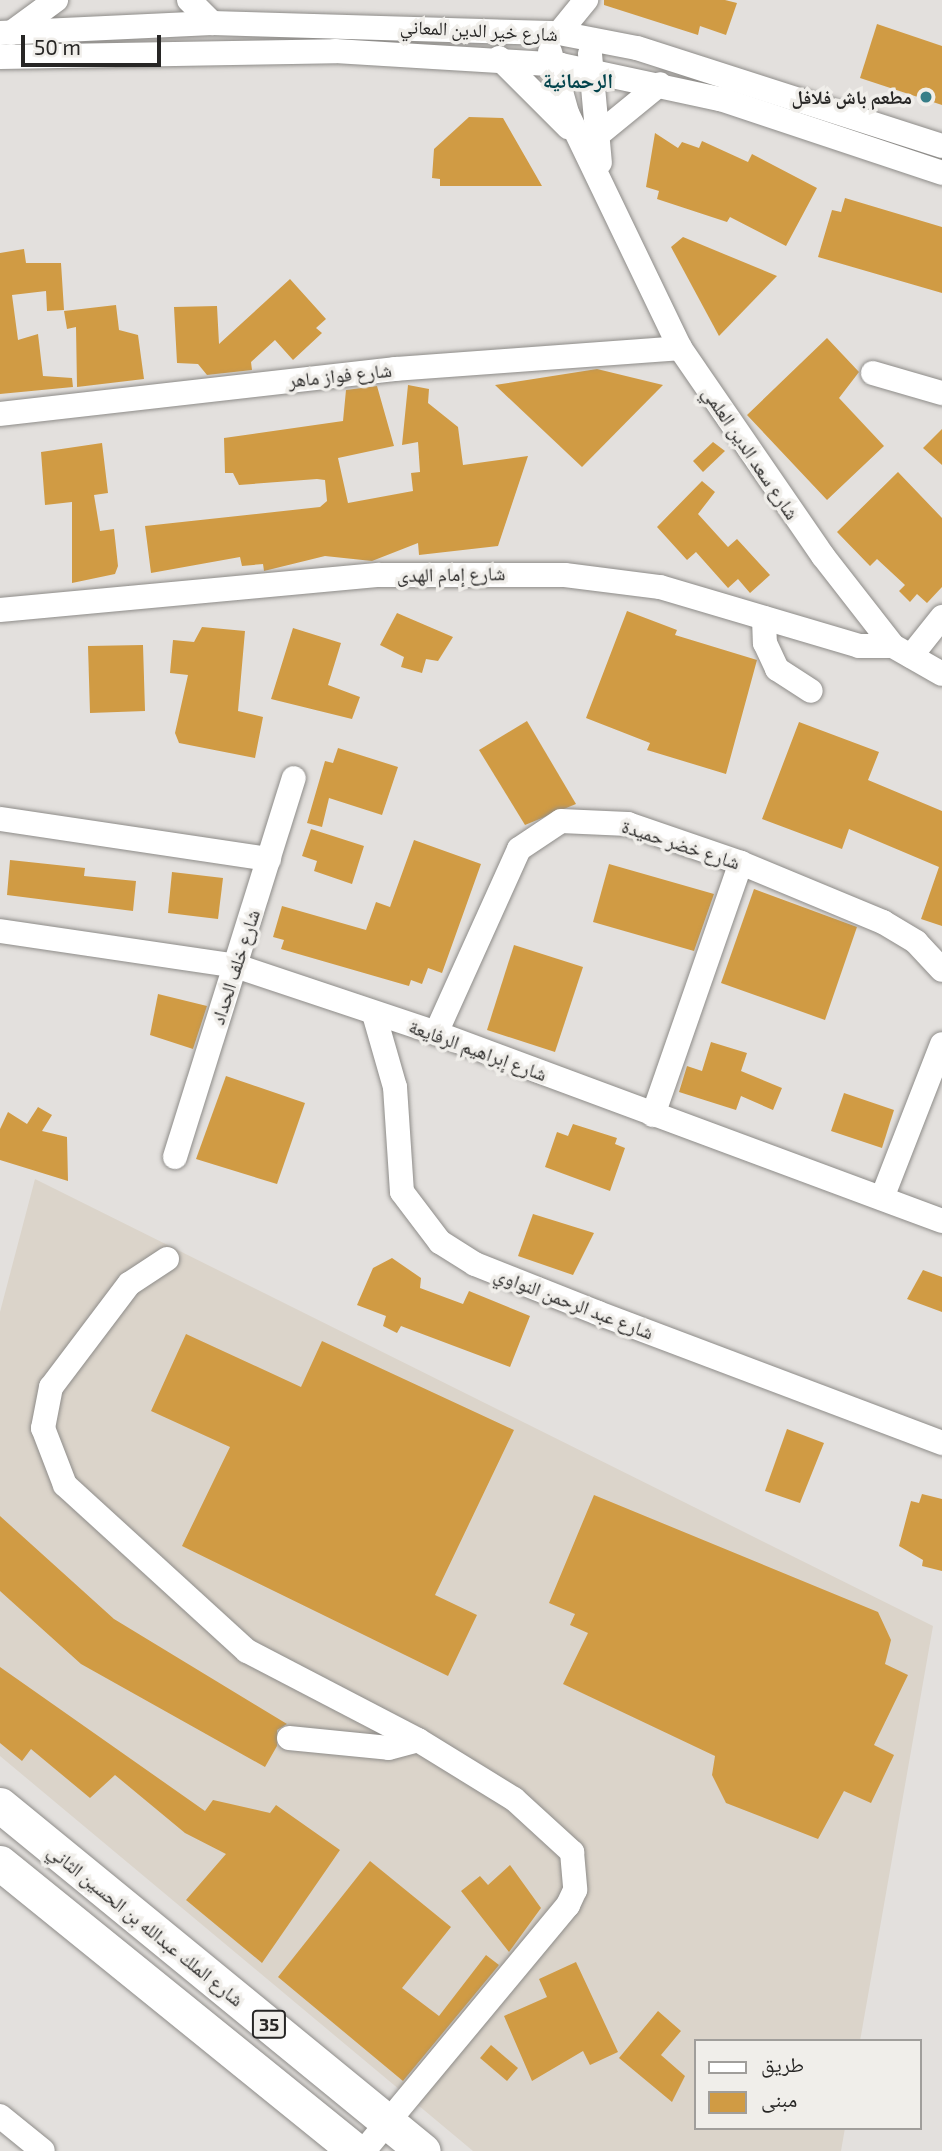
<!DOCTYPE html>
<html>
<head>
<meta charset="utf-8">
<style>
	body { margin:0 }
	#map { position:relative; width:942px; height:2151px; overflow:hidden; background:#e3e0dd; font-family:"Exo 2","Noto Naskh Arabic",sans-serif }
	div>[style] { position:absolute }
	[style*='--x'] { left:calc(var(--x)*1px); top:calc(var(--y)*1px); width:calc(var(--w)*1px); rotate:calc(var(--a)*1deg) }
	.built>* { inset:0; background:#dbd4ca }
	.building>* { inset:0; background:#d09b44 }
	.roads { filter:drop-shadow(0 0 2px #8e8c89) drop-shadow(0 0 2px #8e8c89) }
	.minor>* { height:24px; margin:-12px; padding:0 12px; transform-origin:12px; border-radius:12px; background:#fff }
	.highway>* { height:35px; margin:-17.5px; padding:0 17.5px; transform-origin:17.5px; border-radius:17.5px; background:#fff }
	.dots>* { width:19px; height:19px; translate:-50% -50%; box-sizing:border-box; border:4px solid #f0eeea; border-radius:50% }
	span { translate:-50% -50%; white-space:nowrap; text-align:center; line-height:1.15; -webkit-text-stroke:7px #f0eeea; paint-order:stroke }
	.shield-label span { padding:2px 5px; background:#f0eeea; border:2px solid; border-radius:5px; -webkit-text-stroke-width:0 }
	.shield-label { font-size:18px; color:#272625; font-weight:700 }
	.street-label { font-size:19px; color:#272625 }
	.poi-label { font-size:19px; color:#272625; font-weight:700 }
	.right { translate:-100% -50%; text-align:right }
	.neighbourhood-label { font-size:21px; color:#02444c; font-weight:700 }
	.legend { position:absolute; left:694px; top:2039px; width:228px; height:91px; box-sizing:border-box; background:#f0eeea; border:2px solid #a09e9b; margin:0; padding:9px 12px; list-style:none; font-size:21px; color:#272625 }
	.legend li { display:flex; align-items:center; gap:14px; height:35px }
	.legend b { width:35px; border:2px solid #a09e9b }
	.scale { position:absolute; left:21px; top:35px; width:140px; height:32px; box-sizing:border-box; border:4px solid #272625; border-top:0; padding-left:9px; font-size:21px; line-height:24px; white-space:nowrap; color:#272625; -webkit-text-stroke:5px #f0eeea; paint-order:stroke }
</style>
</head>
<body>
<div id="map">
	<div class="built">
		<div style="clip-path:polygon(35px 1179px,933px 1626px,860px 2041px,695px 2041px,695px 2128px,845px 2128px,841px 2151px,473px 2151px,0 1756px,0 1312px)"></div>
	</div>
	<div class="building">
		<div style="clip-path:polygon(604px 0,725px 0,737px 3px,726px 35px,700px 26px,698px 35px,604px 5px)"></div>
		<div style="clip-path:polygon(877px 24px,942px 46px,942px 105px,860px 78px)"></div>
		<div style="clip-path:polygon(469px 117px,503px 118px,542px 186px,440px 186px,440px 179px,432px 178px,434px 149px)"></div>
		<div style="clip-path:polygon(655px 133px,678px 148px,682px 142px,699px 148px,702px 141px,748px 162px,752px 154px,817px 188px,786px 246px,730px 217px,727px 222px,657px 199px,659px 191px,646px 187px)"></div>
		<div style="clip-path:polygon(845px 198px,942px 227px,942px 293px,818px 257px,832px 210px,841px 212px)"></div>
		<div style="clip-path:polygon(683px 237px,777px 276px,719px 336px,671px 247px)"></div>
		<div style="clip-path:polygon(24px 249px,26px 263px,61px 263px,64px 310px,47px 311px,46px 291px,12px 295px,18px 340px,38px 334px,43px 376px,72px 378px,73px 387px,0 394px,0 253px)"></div>
		<div style="clip-path:polygon(290px 279px,326px 319px,316px 328px,322px 333px,293px 360px,275px 340px,251px 362px,252px 370px,207px 375px,198px 364px,177px 363px,174px 307px,217px 306px,219px 344px)"></div>
		<div style="clip-path:polygon(116px 305px,119px 330px,138px 335px,144px 379px,77px 387px,76px 327px,67px 329px,64px 311px)"></div>
		<div style="clip-path:polygon(827px 338px,859px 372px,839px 398px,884px 446px,827px 500px,747px 415px)"></div>
		<div style="clip-path:polygon(597px 369px,663px 385px,582px 467px,495px 385px)"></div>
		<div style="clip-path:polygon(408px 385px,429px 389px,428px 403px,458px 427px,463px 465px,528px 456px,498px 546px,419px 555px,418px 543px,372px 561px,325px 556px,264px 571px,263px 564px,242px 566px,240px 557px,151px 573px,145px 526px,320px 507px,327px 501px,325px 480px,317px 479px,239px 485px,233px 473px,225px 473px,224px 438px,343px 421px,346px 390px,377px 386px,394px 446px,338px 458px,348px 503px,413px 491px,411px 473px,420px 472px,418px 442px,402px 445px)"></div>
		<div style="clip-path:polygon(942px 429px,942px 465px,923px 448px)"></div>
		<div style="clip-path:polygon(713px 442px,725px 451px,703px 472px,693px 461px)"></div>
		<div style="clip-path:polygon(102px 443px,108px 493px,94px 495px,100px 531px,114px 529px,118px 566px,115px 574px,72px 583px,72px 502px,45px 505px,41px 452px)"></div>
		<div style="clip-path:polygon(898px 472px,942px 518px,942px 587px,927px 603px,917px 594px,910px 602px,899px 591px,905px 585px,877px 559px,870px 566px,837px 532px)"></div>
		<div style="clip-path:polygon(702px 481px,715px 492px,698px 514px,728px 547px,737px 539px,770px 575px,750px 593px,738px 579px,728px 588px,696px 552px,687px 560px,657px 527px)"></div>
		<div style="clip-path:polygon(627px 611px,677px 630px,675px 635px,757px 660px,726px 774px,647px 750px,650px 743px,586px 718px)"></div>
		<div style="clip-path:polygon(397px 613px,453px 637px,438px 661px,426px 659px,422px 673px,401px 667px,404px 657px,380px 645px)"></div>
		<div style="clip-path:polygon(202px 627px,245px 631px,238px 711px,263px 717px,255px 758px,179px 743px,175px 733px,188px 675px,170px 673px,173px 640px,194px 642px)"></div>
		<div style="clip-path:polygon(293px 628px,341px 643px,328px 685px,360px 697px,352px 719px,271px 699px)"></div>
		<div style="clip-path:polygon(143px 645px,145px 711px,90px 713px,88px 646px)"></div>
		<div style="clip-path:polygon(527px 721px,576px 804px,525px 825px,479px 750px)"></div>
		<div style="clip-path:polygon(799px 722px,879px 752px,868px 780px,942px 811px,942px 926px,921px 919px,939px 867px,849px 829px,842px 849px,762px 819px)"></div>
		<div style="clip-path:polygon(338px 748px,398px 767px,382px 815px,329px 798px,322px 827px,307px 823px,325px 761px,333px 763px)"></div>
		<div style="clip-path:polygon(311px 829px,364px 846px,352px 884px,314px 871px,317px 861px,302px 856px)"></div>
		<div style="clip-path:polygon(414px 840px,481px 864px,442px 973px,428px 968px,422px 984px,411px 980px,409px 986px,281px 949px,284px 940px,273px 937px,282px 906px,366px 930px,376px 902px,390px 907px)"></div>
		<div style="clip-path:polygon(10px 860px,85px 868px,84px 876px,136px 881px,133px 911px,7px 895px)"></div>
		<div style="clip-path:polygon(609px 864px,714px 894px,694px 951px,593px 922px)"></div>
		<div style="clip-path:polygon(172px 872px,223px 878px,218px 919px,168px 913px)"></div>
		<div style="clip-path:polygon(754px 889px,857px 927px,825px 1020px,721px 983px)"></div>
		<div style="clip-path:polygon(514px 945px,583px 967px,555px 1052px,487px 1030px)"></div>
		<div style="clip-path:polygon(158px 994px,207px 1006px,193px 1049px,150px 1035px)"></div>
		<div style="clip-path:polygon(711px 1042px,747px 1053px,741px 1071px,782px 1088px,773px 1110px,741px 1096px,736px 1110px,679px 1092px,687px 1066px,702px 1071px)"></div>
		<div style="clip-path:polygon(226px 1076px,305px 1103px,277px 1184px,196px 1159px)"></div>
		<div style="clip-path:polygon(844px 1093px,894px 1110px,882px 1148px,831px 1131px)"></div>
		<div style="clip-path:polygon(38px 1107px,52px 1115px,42px 1131px,67px 1137px,68px 1181px,0 1160px,0 1129px,8px 1112px,27px 1124px)"></div>
		<div style="clip-path:polygon(573px 1124px,617px 1138px,615px 1144px,625px 1148px,610px 1191px,545px 1167px,557px 1132px,568px 1136px)"></div>
		<div style="clip-path:polygon(533px 1214px,594px 1233px,573px 1275px,518px 1256px)"></div>
		<div style="clip-path:polygon(392px 1258px,421px 1278px,420px 1288px,463px 1304px,469px 1291px,530px 1316px,510px 1367px,401px 1326px,397px 1333px,383px 1326px,386px 1316px,357px 1305px,373px 1268px)"></div>
		<div style="clip-path:polygon(923px 1270px,942px 1277px,942px 1312px,907px 1299px)"></div>
		<div style="clip-path:polygon(186px 1334px,301px 1387px,322px 1341px,514px 1430px,435px 1595px,477px 1615px,448px 1676px,182px 1546px,230px 1447px,151px 1411px)"></div>
		<div style="clip-path:polygon(787px 1429px,824px 1443px,800px 1503px,765px 1491px)"></div>
		<div style="clip-path:polygon(922px 1494px,942px 1499px,942px 1571px,922px 1566px,923px 1560px,899px 1546px,911px 1501px,919px 1503px)"></div>
		<div style="clip-path:polygon(594px 1495px,878px 1612px,891px 1640px,885px 1664px,908px 1675px,874px 1745px,894px 1755px,871px 1803px,844px 1791px,818px 1839px,726px 1803px,712px 1775px,715px 1756px,563px 1684px,588px 1633px,570px 1625px,575px 1614px,549px 1603px)"></div>
		<div style="clip-path:polygon(0 1516px,114px 1619px,287px 1724px,277px 1730px,277px 1746px,265px 1767px,81px 1664px,0 1591px)"></div>
		<div style="clip-path:polygon(0 1667px,205px 1811px,213px 1800px,270px 1813px,276px 1805px,340px 1850px,262px 1963px,186px 1900px,226px 1854px,185px 1833px,115px 1775px,90px 1798px,31px 1749px,22px 1761px,0 1743px)"></div>
		<div style="clip-path:polygon(370px 1861px,451px 1927px,402px 1988px,439px 2016px,486px 1955px,499px 1965px,403px 2081px,278px 1977px)"></div>
		<div style="clip-path:polygon(510px 1865px,541px 1908px,509px 1952px,461px 1891px,480px 1876px,488px 1885px)"></div>
		<div style="clip-path:polygon(576px 1962px,618px 2052px,590px 2065px,583px 2051px,532px 2081px,504px 2016px,547px 1997px,539px 1979px)"></div>
		<div style="clip-path:polygon(658px 2011px,681px 2031px,661px 2055px,685px 2076px,672px 2102px,619px 2058px)"></div>
		<div style="clip-path:polygon(491px 2045px,518px 2068px,507px 2081px,480px 2058px)"></div>
	</div>
	<div class="roads">
		<div class="minor">
			<div style="--x:189;--y:0;--w:33;--a:45"></div>
			<div style="--x:0;--y:33;--w:212;--a:-2.7"></div>
			<div style="--x:212;--y:23;--w:347;--a:1.7"></div>
			<div style="--x:559;--y:33;--w:79;--a:10.9"></div>
			<div style="--x:637;--y:48;--w:320;--a:17.8"></div>
			<div style="--x:11;--y:33;--w:56;--a:-36.3"></div>
			<div style="--x:559;--y:33;--w:43;--a:-50.7"></div>
			<div style="--x:550;--y:52;--w:63;--a:74.4"></div>
			<div style="--x:567;--y:113;--w:261;--a:64.3"></div>
			<div style="--x:680;--y:348;--w:252;--a:55.5"></div>
			<div style="--x:823;--y:556;--w:114;--a:52.1"></div>
			<div style="--x:893;--y:646;--w:56;--a:29.7"></div>
			<div style="--x:590;--y:54;--w:109;--a:84.8"></div>
			<div style="--x:0;--y:57;--w:335;--a:-1"></div>
			<div style="--x:335;--y:51;--w:226;--a:3.5"></div>
			<div style="--x:561;--y:65;--w:163;--a:12.1"></div>
			<div style="--x:720;--y:99;--w:234;--a:18.4"></div>
			<div style="--x:499;--y:58;--w:98;--a:45"></div>
			<div style="--x:594;--y:138;--w:85;--a:-39.3"></div>
			<div style="--x:873;--y:373;--w:72;--a:16.2"></div>
			<div style="--x:0;--y:414;--w:398;--a:-6.5"></div>
			<div style="--x:395;--y:369;--w:286;--a:-4.2"></div>
			<div style="--x:0;--y:610;--w:381;--a:-5.3"></div>
			<div style="--x:379;--y:575;--w:186;--a:0"></div>
			<div style="--x:565;--y:575;--w:96;--a:7.2"></div>
			<div style="--x:660;--y:587;--w:208;--a:16.5"></div>
			<div style="--x:859;--y:646;--w:34;--a:0"></div>
			<div style="--x:764;--y:618;--w:25;--a:88"></div>
			<div style="--x:765;--y:643;--w:29;--a:65"></div>
			<div style="--x:777;--y:669;--w:40;--a:32.9"></div>
			<div style="--x:911;--y:656;--w:50;--a:-51.5"></div>
			<div style="--x:0;--y:819;--w:272;--a:8.5"></div>
			<div style="--x:0;--y:931;--w:239;--a:8.4"></div>
			<div style="--x:236;--y:966;--w:211;--a:18.5"></div>
			<div style="--x:436;--y:1033;--w:540;--a:20.38"></div>
			<div style="--x:374;--y:1014;--w:76;--a:74"></div>
			<div style="--x:395;--y:1087;--w:105;--a:86.2"></div>
			<div style="--x:402;--y:1192;--w:63;--a:52.8"></div>
			<div style="--x:440;--y:1242;--w:41;--a:32.2"></div>
			<div style="--x:475;--y:1264;--w:132;--a:21.7"></div>
			<div style="--x:598;--y:1313;--w:368;--a:20.7"></div>
			<div style="--x:436;--y:1033;--w:202;--a:-65.7"></div>
			<div style="--x:519;--y:849;--w:50;--a:-33.7"></div>
			<div style="--x:561;--y:821;--w:67;--a:2.6"></div>
			<div style="--x:628;--y:824;--w:120;--a:19"></div>
			<div style="--x:741;--y:863;--w:154;--a:22.6"></div>
			<div style="--x:883;--y:922;--w:39;--a:31"></div>
			<div style="--x:916;--y:942;--w:38;--a:47"></div>
			<div style="--x:653;--y:1115;--w:267;--a:-70.8"></div>
			<div style="--x:175;--y:1157;--w:397;--a:-72.6"></div>
			<div style="--x:882;--y:1198;--w:165;--a:-68.7"></div>
			<div style="--x:167;--y:1259;--w:45;--a:146.7"></div>
			<div style="--x:129;--y:1284;--w:129;--a:127.1"></div>
			<div style="--x:51;--y:1387;--w:42;--a:101"></div>
			<div style="--x:43;--y:1428;--w:61;--a:68.9"></div>
			<div style="--x:65;--y:1485;--w:246;--a:42.4"></div>
			<div style="--x:247;--y:1651;--w:193;--a:27.5"></div>
			<div style="--x:418;--y:1740;--w:113;--a:31.6"></div>
			<div style="--x:514;--y:1799;--w:79;--a:42.4"></div>
			<div style="--x:572;--y:1852;--w:38;--a:85"></div>
			<div style="--x:575;--y:1890;--w:17;--a:115"></div>
			<div style="--x:568;--y:1905;--w:320;--a:129.7"></div>
			<div style="--x:289;--y:1738;--w:100;--a:5.7"></div>
			<div style="--x:389;--y:1748;--w:30;--a:-15"></div>
			<div style="--x:0;--y:2116;--w:55;--a:39.1"></div>
		</div>
		<div class="highway">
			<div style="--x:0;--y:1805;--w:546;--a:39.28"></div>
			<div style="--x:0;--y:1863;--w:458;--a:39"></div>
		</div>
	</div>
	<div class="dots">
		<div style="left:926px;top:97px;background:#377e88"></div>
	</div>
	<div class="shield-label">
		<span style="left:269px;top:2024px">35</span>
	</div>
	<div class="street-label">
		<span style="left:479px;top:30px;rotate:3deg">شارع خير الدين المعاني</span>
		<span style="left:340px;top:375px;rotate:-6deg">شارع فواز ماهر</span>
		<span style="left:751px;top:453px;rotate:56deg">شارع سعد الدين العلمي</span>
		<span style="left:451px;top:574px;rotate:-1deg">شارع إمام الهدى</span>
		<span style="left:681px;top:844px;rotate:18deg">شارع خضر حميدة</span>
		<span style="left:235px;top:967px;rotate:-72deg">شارع خلف الحداد</span>
		<span style="left:478px;top:1050px;rotate:20deg">شارع إبراهيم الرفايعة</span>
		<span style="left:574px;top:1303px;rotate:21deg">شارع عبد الرحمن النواوي</span>
		<span style="left:146px;top:1925px;rotate:39deg">شارع الملك عبدالله بن الحسين الثاني</span>
	</div>
	<div class="poi-label">
		<span class="right" style="left:912px;top:97px">مطعم باش فلافل</span>
	</div>
	<div class="neighbourhood-label">
		<span style="left:578px;top:80px">الرحمانية</span>
	</div>
	<ul class="legend">
	<li><b style="height:9px;background:#fff"></b>طريق</li>
	<li><b style="height:19px;background:#d09b44"></b>مبنى</li>
	</ul>
	<div class="scale">50 m</div>
</div>
</body>
</html>
